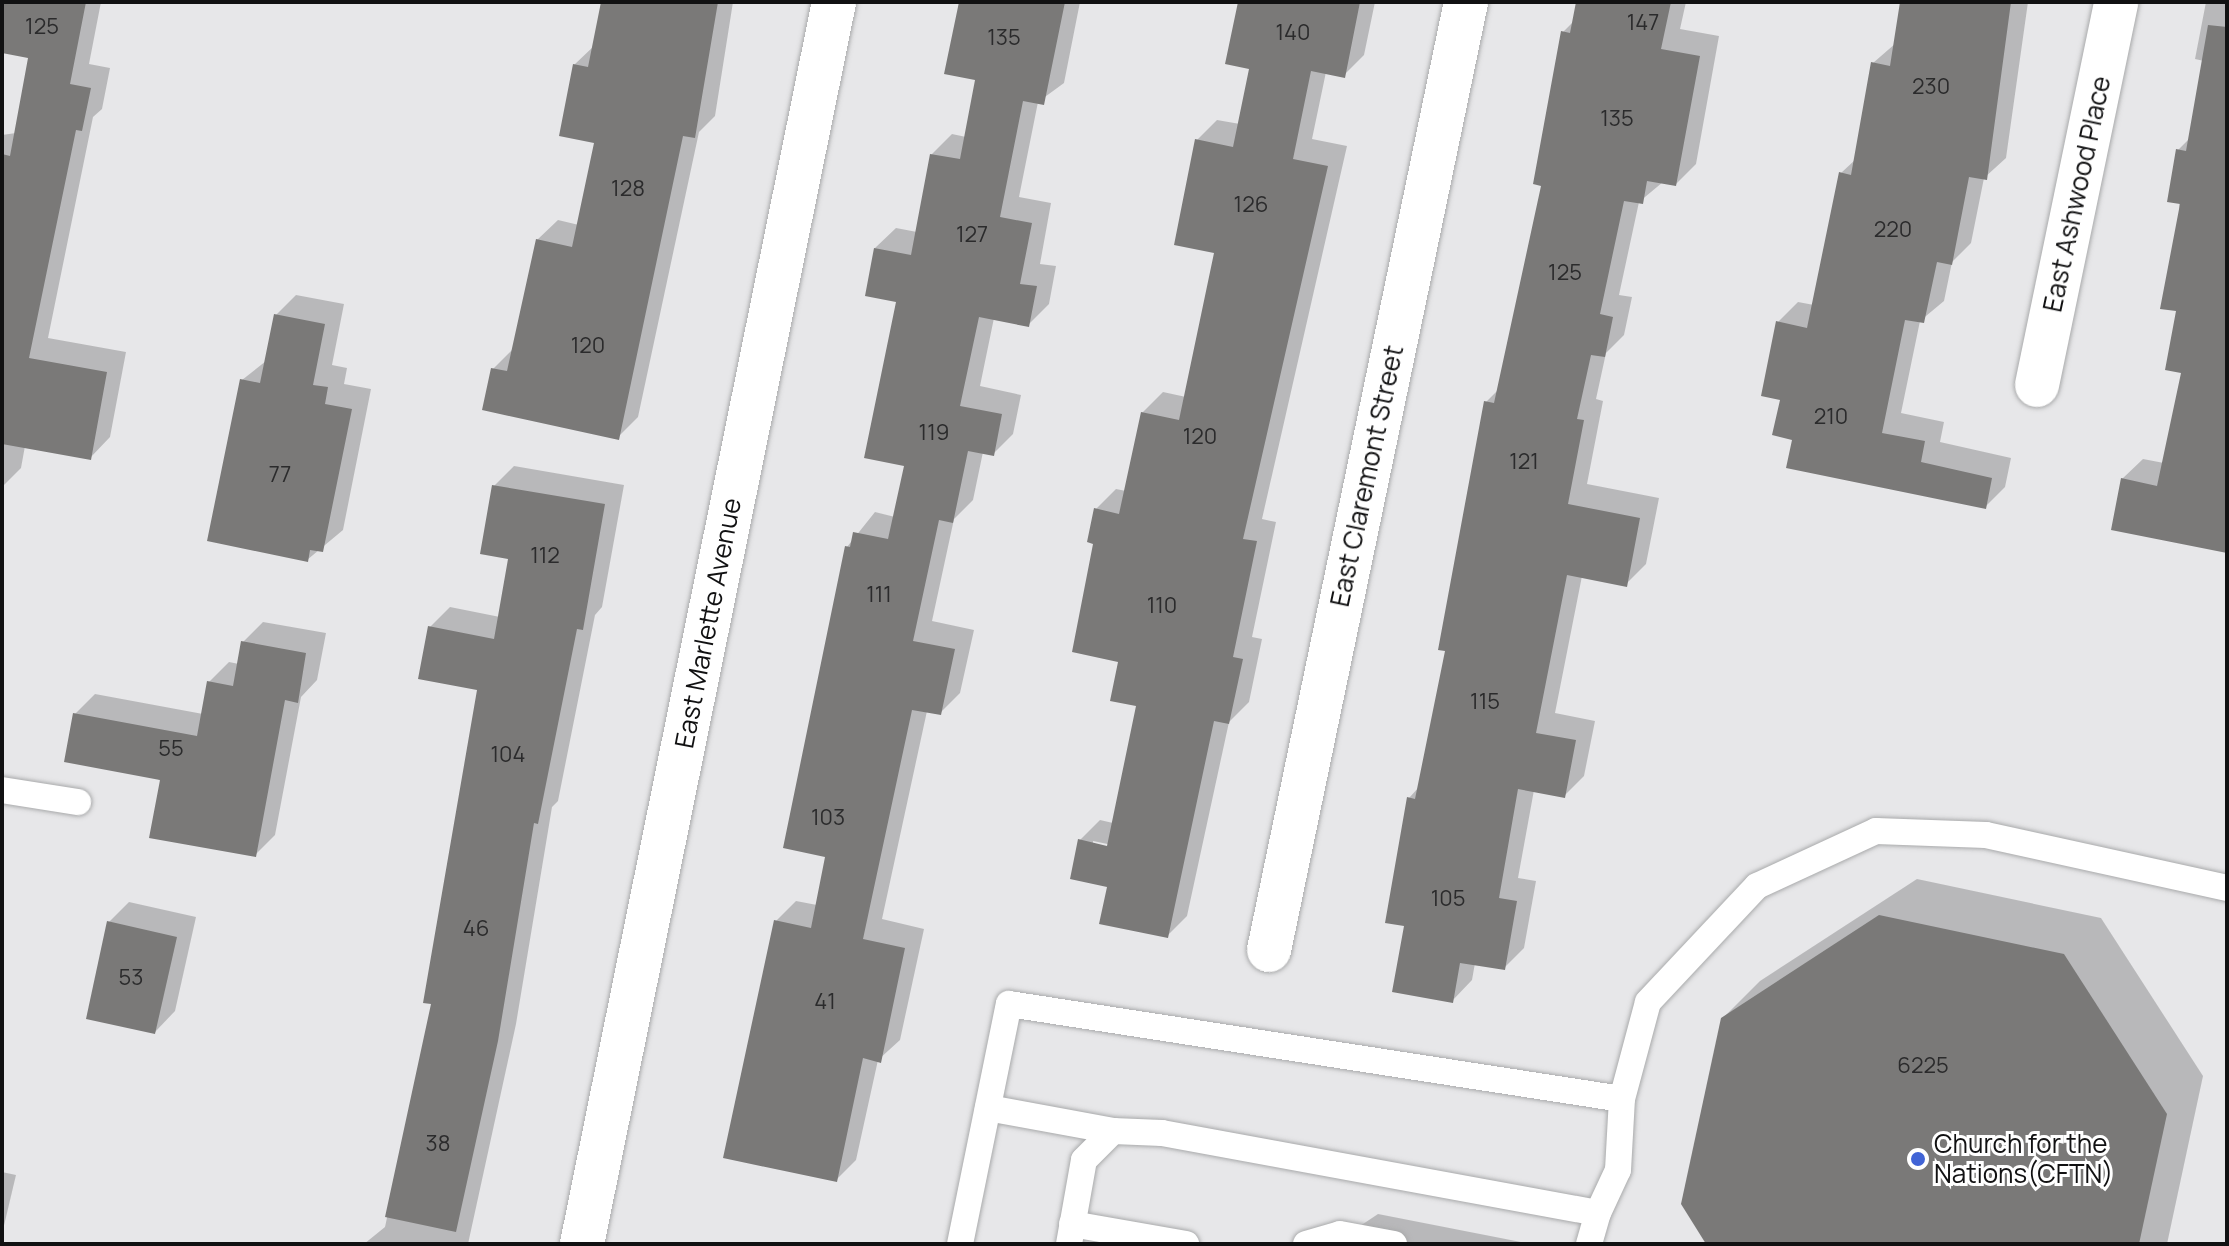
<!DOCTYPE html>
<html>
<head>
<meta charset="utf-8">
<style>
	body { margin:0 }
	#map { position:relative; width:2229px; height:1246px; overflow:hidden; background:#e7e7e9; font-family:Manrope,sans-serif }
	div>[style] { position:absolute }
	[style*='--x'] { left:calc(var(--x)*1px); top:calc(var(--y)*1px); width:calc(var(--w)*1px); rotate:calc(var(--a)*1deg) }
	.shadow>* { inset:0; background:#0003 }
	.building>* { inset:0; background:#7a7978 }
	.roads { filter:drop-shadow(0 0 2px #a9aaab) drop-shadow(0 0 2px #a9aaab) }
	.lane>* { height:26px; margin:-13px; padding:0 13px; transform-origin:13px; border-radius:13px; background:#fff }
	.street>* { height:44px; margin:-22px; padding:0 22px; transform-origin:22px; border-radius:22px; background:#fff }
	.dots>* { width:22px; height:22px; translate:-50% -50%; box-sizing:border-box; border:4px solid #fff; border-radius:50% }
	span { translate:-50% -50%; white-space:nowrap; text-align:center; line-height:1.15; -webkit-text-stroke:6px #fff; paint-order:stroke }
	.number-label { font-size:22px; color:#2b2b2c }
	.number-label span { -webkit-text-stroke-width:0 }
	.street-label { font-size:26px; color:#111112 }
	.poi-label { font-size:26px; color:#111112 }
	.left { translate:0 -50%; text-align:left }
	.frame { position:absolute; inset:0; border:4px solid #111112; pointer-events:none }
</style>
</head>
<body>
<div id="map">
	<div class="shadow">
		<div style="clip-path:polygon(4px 2px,101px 2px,89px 64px,110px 68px,102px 109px,93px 117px,48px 338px,126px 352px,110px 437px,90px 458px,25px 446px,21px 468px,2px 487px,2px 135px,16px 133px,31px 56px,2px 51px)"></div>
		<div style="clip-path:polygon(603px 2px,733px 2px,715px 116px,699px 132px,638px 417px,618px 437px,493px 369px,513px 349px,537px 240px,558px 220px,579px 225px,596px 141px,574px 65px,595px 45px)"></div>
		<div style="clip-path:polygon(961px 2px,1080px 2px,1064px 83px,1038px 102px,1019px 197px,1051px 203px,1040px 264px,1056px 266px,1049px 304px,1028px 325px,994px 318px,980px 386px,1021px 395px,1013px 434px,993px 454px,983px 452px,973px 500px,954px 519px,932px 621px,974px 630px,960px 693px,940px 713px,927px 711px,882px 919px,924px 929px,900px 1040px,878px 1060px,856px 1160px,836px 1180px,776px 921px,796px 901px,817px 905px,828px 856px,847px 547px,875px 512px,895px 517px,906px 464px,898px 300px,875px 248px,896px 228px,917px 232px,931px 155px,952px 134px,966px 137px,977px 78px)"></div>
		<div style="clip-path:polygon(evenodd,1240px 2px,1375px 2px,1364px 55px,1344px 75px,1326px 72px,1312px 139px,1347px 146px,1262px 519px,1276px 522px,1252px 637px,1262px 639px,1249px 702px,1229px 722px,1187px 916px,1167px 936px,1109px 886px,1080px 840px,1100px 820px,1113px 823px,1138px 704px,1120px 660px,1096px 542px,1096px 509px,1116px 489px,1126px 491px,1142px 413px,1163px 392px,1186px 397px,1217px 252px,1197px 140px,1217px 120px,1240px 124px,1252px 67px,1240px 2px,1093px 841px,1117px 846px,1116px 850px,1093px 845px,1093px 841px)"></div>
		<div style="clip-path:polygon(1578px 2px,1686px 2px,1680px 29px,1719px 36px,1696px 164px,1676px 184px,1663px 182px,1639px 202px,1619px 295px,1632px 297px,1624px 335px,1606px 353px,1596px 399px,1603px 401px,1587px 484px,1659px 498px,1646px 564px,1626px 584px,1582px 576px,1555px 713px,1595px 721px,1584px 776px,1564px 796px,1534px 790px,1518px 878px,1536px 881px,1524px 948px,1504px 968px,1475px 963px,1472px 980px,1452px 1001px,1406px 925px,1409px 798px,1419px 787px,1447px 649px,1486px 402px,1500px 388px,1543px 184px,1563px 32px,1575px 20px)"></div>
		<div style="clip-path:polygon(1913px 2px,2028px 2px,2006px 158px,1984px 178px,1971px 243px,1952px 262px,1944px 301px,1920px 321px,1901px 413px,1944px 422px,1940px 442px,2011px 458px,2005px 487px,1985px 507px,1794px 438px,1782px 399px,1778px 322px,1798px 302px,1814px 305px,1841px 173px,1856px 159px,1873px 63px,1896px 43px)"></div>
		<div style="clip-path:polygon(2206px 2px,2227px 2px,2227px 551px,2122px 479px,2143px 459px,2164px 463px,2183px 372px,2178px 150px,2191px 137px,2204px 61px,2195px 59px)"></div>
		<div style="clip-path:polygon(296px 295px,344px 304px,332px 365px,347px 368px,344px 384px,371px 389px,343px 530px,307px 560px,242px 380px,266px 361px,276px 315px)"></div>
		<div style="clip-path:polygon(514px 466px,624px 485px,602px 607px,595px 615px,558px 801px,552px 807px,516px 1024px,468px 1244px,364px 1244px,385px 1227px,433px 1002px,480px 689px,430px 627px,450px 607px,500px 617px,510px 557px,494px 486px)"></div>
		<div style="clip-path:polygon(263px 622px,326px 633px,317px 680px,301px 697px,275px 835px,255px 855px,75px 714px,95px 694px,203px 714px,209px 682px,229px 662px,239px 664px,243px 642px)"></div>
		<div style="clip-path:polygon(1917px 879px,2101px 918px,2203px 1076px,2167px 1244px,1709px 1244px,1722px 1019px,1760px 981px)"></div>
		<div style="clip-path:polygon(129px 902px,196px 917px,175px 1011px,155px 1032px,109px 922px)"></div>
		<div style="clip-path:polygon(2px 1172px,16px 1175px,2px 1234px)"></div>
		<div style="clip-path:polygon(1378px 1214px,1531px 1244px,1333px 1244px)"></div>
	</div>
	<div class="building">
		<div style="clip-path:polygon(2px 2px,86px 2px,70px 84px,91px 88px,82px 131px,76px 130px,29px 358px,107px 372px,91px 460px,2px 444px,2px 154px,10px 156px,28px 58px,2px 53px)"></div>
		<div style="clip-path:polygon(601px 2px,718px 2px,695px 138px,683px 136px,619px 440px,482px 410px,491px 368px,507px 371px,536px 239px,572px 247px,594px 143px,559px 136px,573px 64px,588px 67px)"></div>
		<div style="clip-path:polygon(959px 2px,1065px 2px,1044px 105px,1023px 101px,1000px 217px,1032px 223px,1020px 284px,1037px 286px,1029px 327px,979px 317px,960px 406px,1002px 414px,994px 456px,968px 451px,953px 523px,939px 520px,913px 641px,955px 649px,941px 715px,912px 710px,863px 939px,905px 948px,881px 1063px,863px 1058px,837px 1182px,723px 1158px,774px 920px,811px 928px,825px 857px,783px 848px,845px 546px,850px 547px,853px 532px,888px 539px,904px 466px,864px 458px,896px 302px,865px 296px,874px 248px,911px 255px,930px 154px,960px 159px,975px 80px,944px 74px)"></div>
		<div style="clip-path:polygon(1238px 2px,1360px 2px,1345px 78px,1311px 71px,1293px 159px,1328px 166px,1243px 539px,1257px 541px,1233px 657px,1243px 659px,1229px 724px,1214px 721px,1168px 938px,1099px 924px,1107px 887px,1070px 879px,1078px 839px,1107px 846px,1136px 706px,1110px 701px,1118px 662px,1072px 652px,1093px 544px,1087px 542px,1094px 508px,1119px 514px,1141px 412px,1179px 420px,1214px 253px,1174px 245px,1195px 139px,1233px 147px,1249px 69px,1225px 64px)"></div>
		<div style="clip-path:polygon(1576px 2px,1671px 2px,1661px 49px,1700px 56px,1676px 186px,1647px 181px,1643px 204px,1624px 201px,1600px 314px,1613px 317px,1605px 357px,1591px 355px,1577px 419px,1584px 420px,1568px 504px,1640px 518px,1627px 587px,1567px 575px,1536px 733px,1576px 740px,1565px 798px,1518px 789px,1499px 898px,1517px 901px,1505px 970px,1460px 963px,1453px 1003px,1392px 992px,1404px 926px,1385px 923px,1407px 797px,1415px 799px,1445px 651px,1438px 650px,1484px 401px,1494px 403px,1541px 186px,1533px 184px,1561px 31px,1570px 33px)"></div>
		<div style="clip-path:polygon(1900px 2px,2011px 2px,1987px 180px,1969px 177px,1952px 265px,1937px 262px,1924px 323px,1905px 320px,1882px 433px,1925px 441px,1921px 462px,1992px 478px,1986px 509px,1786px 468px,1792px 440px,1772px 435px,1780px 400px,1761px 396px,1776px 321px,1807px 328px,1839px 172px,1851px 175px,1871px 62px,1890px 66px)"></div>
		<div style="clip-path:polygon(2208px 25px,2227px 27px,2227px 553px,2111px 530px,2121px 478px,2157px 486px,2181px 373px,2165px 370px,2176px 311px,2160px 309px,2180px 204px,2167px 202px,2176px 149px,2186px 151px)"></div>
		<div style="clip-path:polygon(274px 314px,325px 324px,313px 385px,328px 387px,325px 404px,352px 409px,323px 552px,310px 550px,308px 562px,207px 541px,240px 379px,260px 383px)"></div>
		<div style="clip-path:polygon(492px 485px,605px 504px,583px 630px,577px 629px,538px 824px,534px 823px,498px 1041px,456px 1232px,385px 1217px,431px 1004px,423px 1003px,477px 690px,418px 679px,428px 626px,494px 639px,508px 559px,480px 554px)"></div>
		<div style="clip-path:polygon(241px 641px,306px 653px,298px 703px,285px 700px,256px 857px,149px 838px,160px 780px,64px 762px,73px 713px,197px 736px,207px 681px,233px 686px)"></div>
		<div style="clip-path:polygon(1879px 915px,2064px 954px,2167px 1114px,2139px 1244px,1706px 1244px,1681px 1204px,1721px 1018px)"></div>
		<div style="clip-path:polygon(107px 921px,177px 937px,155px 1034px,86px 1019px)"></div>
	</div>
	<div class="roads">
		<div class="lane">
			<div style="--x:2;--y:790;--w:77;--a:9"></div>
			<div style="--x:988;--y:1108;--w:127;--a:10.4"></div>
			<div style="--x:1072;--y:1224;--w:116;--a:10"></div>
			<div style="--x:960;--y:1244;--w:245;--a:-78.5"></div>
			<div style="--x:1009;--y:1004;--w:620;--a:8.81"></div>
			<div style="--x:1069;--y:1244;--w:85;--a:-79.9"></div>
			<div style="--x:1084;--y:1160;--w:41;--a:-45"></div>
			<div style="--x:1113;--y:1131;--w:49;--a:2.3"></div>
			<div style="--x:1162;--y:1133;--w:443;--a:10.4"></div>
			<div style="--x:1598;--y:1213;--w:47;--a:-65.1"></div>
			<div style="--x:1618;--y:1170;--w:71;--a:-86.8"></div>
			<div style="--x:1622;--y:1099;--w:100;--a:-75"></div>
			<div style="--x:1648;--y:1002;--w:159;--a:-46.8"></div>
			<div style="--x:1757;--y:886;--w:131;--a:-24.8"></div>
			<div style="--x:1876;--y:831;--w:110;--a:2.1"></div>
			<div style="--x:1986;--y:835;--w:247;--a:12.4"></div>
			<div style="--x:1306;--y:1244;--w:35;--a:-16"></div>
			<div style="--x:1340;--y:1234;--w:55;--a:10.5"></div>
			<div style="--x:1589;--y:1244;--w:32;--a:-74"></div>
		</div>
		<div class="street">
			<div style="--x:2037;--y:385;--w:391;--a:-78.3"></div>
			<div style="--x:1269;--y:950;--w:968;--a:-78.26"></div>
			<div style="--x:582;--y:1244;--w:1267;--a:-78.53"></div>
		</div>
	</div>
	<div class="dots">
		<div style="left:1918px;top:1159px;background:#4164d6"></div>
	</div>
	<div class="number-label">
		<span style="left:1643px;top:23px">147</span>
		<span style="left:42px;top:27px">125</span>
		<span style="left:1293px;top:33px">140</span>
		<span style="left:1004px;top:38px">135</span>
		<span style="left:1931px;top:87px">230</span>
		<span style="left:1617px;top:119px">135</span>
		<span style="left:628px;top:189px">128</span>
		<span style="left:1251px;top:205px">126</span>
		<span style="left:1893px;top:230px">220</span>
		<span style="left:972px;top:235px">127</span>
		<span style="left:1565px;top:273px">125</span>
		<span style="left:588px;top:346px">120</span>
		<span style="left:1831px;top:417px">210</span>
		<span style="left:934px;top:433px">119</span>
		<span style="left:1200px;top:437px">120</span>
		<span style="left:1524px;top:462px">121</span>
		<span style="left:280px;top:475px">77</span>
		<span style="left:545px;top:556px">112</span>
		<span style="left:879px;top:595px">111</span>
		<span style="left:1162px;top:606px">110</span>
		<span style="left:1485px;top:702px">115</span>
		<span style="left:171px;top:749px">55</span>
		<span style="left:508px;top:755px">104</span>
		<span style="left:828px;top:818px">103</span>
		<span style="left:1448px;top:899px">105</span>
		<span style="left:476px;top:929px">46</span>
		<span style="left:131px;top:978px">53</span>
		<span style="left:825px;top:1002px">41</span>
		<span style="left:1923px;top:1066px">6225</span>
		<span style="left:438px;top:1144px">38</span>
	</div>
	<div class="street-label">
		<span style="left:2077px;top:194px;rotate:-78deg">East Ashwood Place</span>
		<span style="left:1367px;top:476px;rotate:-78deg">East Claremont Street</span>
		<span style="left:708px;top:623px;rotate:-79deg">East Marlette Avenue</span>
	</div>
	<div class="poi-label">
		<span class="left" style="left:1934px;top:1159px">Church for the<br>Nations(CFTN)</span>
	</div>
	<div class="frame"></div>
</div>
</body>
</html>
